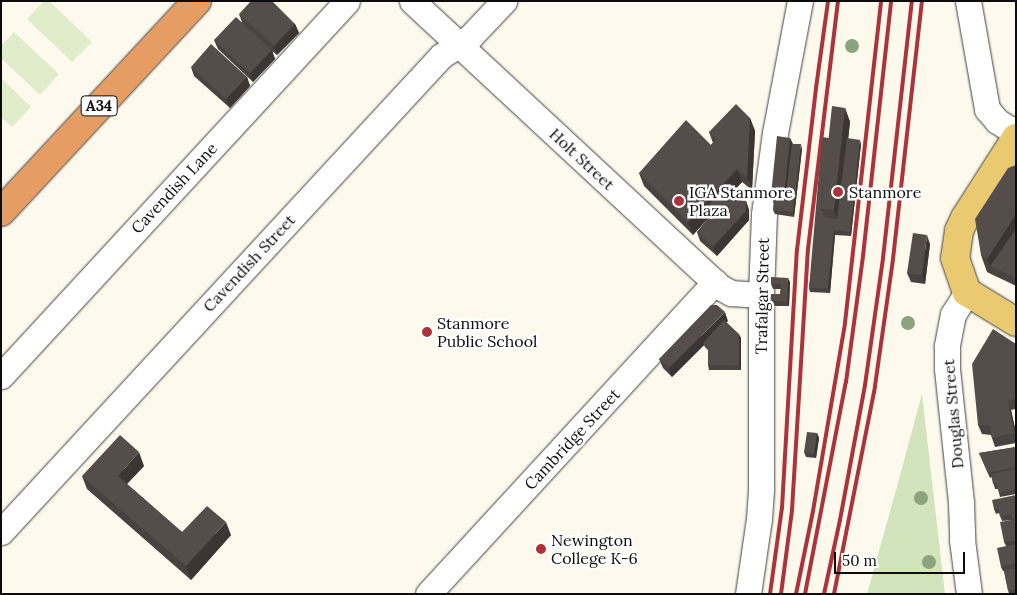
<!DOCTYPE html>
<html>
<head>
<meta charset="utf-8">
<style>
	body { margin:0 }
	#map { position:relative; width:1017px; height:595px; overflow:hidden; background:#fdfaed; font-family:Lora,serif }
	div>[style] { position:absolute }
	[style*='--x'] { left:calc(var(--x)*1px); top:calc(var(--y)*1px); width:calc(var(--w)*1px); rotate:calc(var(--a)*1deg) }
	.green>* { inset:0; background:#d1e4bb }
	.pitch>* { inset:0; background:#e1eccb }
	.roads { filter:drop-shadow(0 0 1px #3f3f3f) drop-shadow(0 0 1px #3f3f3f) }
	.minor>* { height:25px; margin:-12.5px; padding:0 12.5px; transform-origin:12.5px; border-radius:12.5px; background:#fff }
	.major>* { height:28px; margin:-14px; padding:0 14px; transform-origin:14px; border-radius:14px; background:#eaca70 }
	.highway>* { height:28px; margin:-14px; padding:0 14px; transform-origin:14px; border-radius:14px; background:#e59d64 }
	.rail>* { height:4px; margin:-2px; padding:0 2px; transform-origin:2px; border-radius:2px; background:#ad333b }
	.trees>* { width:14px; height:14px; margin:-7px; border-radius:50%; background:#8ca47e }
	.wall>* { inset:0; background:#484240 }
	.shaded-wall>* { inset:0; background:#3b3634 }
	.building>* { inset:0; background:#544d4a }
	.dots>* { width:14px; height:14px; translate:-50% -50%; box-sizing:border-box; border:2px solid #fff; border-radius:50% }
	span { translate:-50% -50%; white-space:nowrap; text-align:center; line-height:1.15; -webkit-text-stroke:5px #fff; paint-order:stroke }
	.shield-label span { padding:1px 4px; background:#fff; border:1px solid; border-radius:4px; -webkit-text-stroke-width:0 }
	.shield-label { font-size:15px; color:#0c0c0c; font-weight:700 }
	.street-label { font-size:16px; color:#0c0c0c }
	.poi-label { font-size:16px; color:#0c0c0c }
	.left { translate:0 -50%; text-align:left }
	.frame { position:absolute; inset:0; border:2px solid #0c0c0c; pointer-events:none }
	.scale { position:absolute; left:834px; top:552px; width:131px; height:22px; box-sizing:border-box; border:2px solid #0c0c0c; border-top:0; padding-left:6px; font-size:15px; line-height:18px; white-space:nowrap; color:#0c0c0c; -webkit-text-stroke:4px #fff; paint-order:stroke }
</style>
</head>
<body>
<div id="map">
	<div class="green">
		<div style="clip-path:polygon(922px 394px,945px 594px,867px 594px,896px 490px)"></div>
	</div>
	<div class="pitch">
		<div style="clip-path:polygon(44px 1px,49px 1px,92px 42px,72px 62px,27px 19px)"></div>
		<div style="clip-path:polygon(14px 32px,59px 74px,40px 95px,1px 58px,1px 46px)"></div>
		<div style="clip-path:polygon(1px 78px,31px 107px,12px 127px,1px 117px)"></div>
	</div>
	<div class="roads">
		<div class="minor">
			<div style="--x:412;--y:1;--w:420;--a:42.9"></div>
			<div style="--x:720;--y:287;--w:13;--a:29"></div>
			<div style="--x:731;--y:293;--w:30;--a:4"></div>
			<div style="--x:968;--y:1;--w:110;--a:80"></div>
			<div style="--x:987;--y:109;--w:16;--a:50"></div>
			<div style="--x:997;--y:121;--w:22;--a:32"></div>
			<div style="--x:967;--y:292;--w:26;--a:122"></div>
			<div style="--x:953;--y:314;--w:33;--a:101"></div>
			<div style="--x:947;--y:346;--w:23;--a:90"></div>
			<div style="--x:947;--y:369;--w:135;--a:84"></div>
			<div style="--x:961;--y:503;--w:37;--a:88"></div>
			<div style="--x:962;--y:540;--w:54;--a:82.6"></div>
			<div style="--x:1;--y:376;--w:510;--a:-47.3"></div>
			<div style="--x:1;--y:532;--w:648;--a:-47.25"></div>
			<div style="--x:441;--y:56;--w:35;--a:-33"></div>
			<div style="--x:470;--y:37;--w:50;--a:-46.6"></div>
			<div style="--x:428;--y:594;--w:424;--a:-47.4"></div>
			<div style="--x:748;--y:594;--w:76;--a:-81.7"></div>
			<div style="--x:759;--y:519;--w:31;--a:-86"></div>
			<div style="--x:761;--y:488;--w:193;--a:-90"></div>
			<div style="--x:761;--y:295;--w:81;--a:-87.9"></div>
			<div style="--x:764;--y:214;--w:82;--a:-82.3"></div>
			<div style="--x:775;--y:133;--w:134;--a:-79.3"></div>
		</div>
		<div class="major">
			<div style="--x:1016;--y:138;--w:95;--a:122.5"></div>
			<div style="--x:965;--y:218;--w:14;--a:115"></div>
			<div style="--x:959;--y:231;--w:27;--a:98"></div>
			<div style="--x:955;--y:258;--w:36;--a:71"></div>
			<div style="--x:967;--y:292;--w:57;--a:31.5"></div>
		</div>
		<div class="highway">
			<div style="--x:1;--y:212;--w:288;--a:-47.1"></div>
		</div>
	</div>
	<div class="rail">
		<div style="--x:770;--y:594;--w:87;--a:-82.1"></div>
		<div style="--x:782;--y:508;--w:258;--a:-86.7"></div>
		<div style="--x:797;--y:250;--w:163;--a:-83.3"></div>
		<div style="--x:816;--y:88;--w:88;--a:-82.1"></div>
		<div style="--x:781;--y:594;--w:85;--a:-82.5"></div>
		<div style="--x:792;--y:510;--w:261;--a:-86.5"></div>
		<div style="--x:808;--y:249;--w:250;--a:-83.1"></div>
		<div style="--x:796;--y:594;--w:85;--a:-78.4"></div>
		<div style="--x:813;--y:511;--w:191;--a:-80.3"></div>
		<div style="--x:845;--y:323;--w:324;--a:-83.6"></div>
		<div style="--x:805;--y:594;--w:216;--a:-79.1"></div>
		<div style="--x:846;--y:382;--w:127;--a:-82.3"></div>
		<div style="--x:863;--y:256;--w:257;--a:-83.7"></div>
		<div style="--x:824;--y:594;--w:76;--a:-77.8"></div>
		<div style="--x:840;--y:520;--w:137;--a:-79.5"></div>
		<div style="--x:865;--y:385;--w:128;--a:-81.9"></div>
		<div style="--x:883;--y:258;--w:259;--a:-83.6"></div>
		<div style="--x:834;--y:594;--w:212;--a:-78.8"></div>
		<div style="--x:875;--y:386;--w:128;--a:-81.9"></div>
		<div style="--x:893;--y:259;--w:260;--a:-83.6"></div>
	</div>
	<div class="trees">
		<div style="left:852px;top:46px"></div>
		<div style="left:908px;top:323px"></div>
		<div style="left:921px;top:498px"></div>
		<div style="left:929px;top:562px"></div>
	</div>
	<div class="wall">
		<div style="clip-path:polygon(239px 14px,295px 24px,299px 33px,277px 55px,272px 51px,275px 59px,253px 82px,218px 49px,214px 40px,242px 22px)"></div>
		<div style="clip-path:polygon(191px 67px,247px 77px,250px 86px,230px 108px,194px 76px)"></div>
		<div style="clip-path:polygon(845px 108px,850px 122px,848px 139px,861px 144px,851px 236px,835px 235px,830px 293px,810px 292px,809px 288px,829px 138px)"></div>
		<div style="clip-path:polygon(750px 118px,755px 131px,752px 190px,742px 182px,730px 195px,746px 201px,749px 210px,749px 220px,717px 256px,700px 241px,697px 232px,710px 216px,693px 235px,644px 186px,639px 173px,711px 145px,713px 143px,709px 132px)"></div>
		<div style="clip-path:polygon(790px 138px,793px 144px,802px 149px,794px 217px,775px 214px,773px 210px,774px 204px,771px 195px)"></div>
		<div style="clip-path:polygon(1016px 165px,1016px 286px,1010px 283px,993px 275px,987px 272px,981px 255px)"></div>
		<div style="clip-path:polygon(930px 244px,925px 284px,911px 282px,907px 273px)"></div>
		<div style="clip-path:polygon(790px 282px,789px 306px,772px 306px,770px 301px,780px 294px,781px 289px,773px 289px,771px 284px)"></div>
		<div style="clip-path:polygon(728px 321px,726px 322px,741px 338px,741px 370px,709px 370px,708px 365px,708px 350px,705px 347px,704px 345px,672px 377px,663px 368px,659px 359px)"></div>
		<div style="clip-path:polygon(1016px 344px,1016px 409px,1011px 410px,1016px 433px,1016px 443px,995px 447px,991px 435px,982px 434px,978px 425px)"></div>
		<div style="clip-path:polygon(817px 433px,819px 438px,816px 458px,806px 457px,804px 452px)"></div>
		<div style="clip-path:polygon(1016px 447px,1016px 494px,1000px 497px,998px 489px,995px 489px,992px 477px,990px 478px,979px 453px)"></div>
		<div style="clip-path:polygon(144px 466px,127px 484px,182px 532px,231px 535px,191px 580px,87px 489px,82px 476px)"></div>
		<div style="clip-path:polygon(1016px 495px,1016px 594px,1009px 594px,1004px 571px,1003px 571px,1001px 567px,1006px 546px,1004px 542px,1012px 520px,1002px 521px,999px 513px,996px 514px,994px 509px)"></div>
	</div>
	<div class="shaded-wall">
		<div style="clip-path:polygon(295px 24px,299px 33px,277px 55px,274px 46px)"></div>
		<div style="clip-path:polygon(272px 50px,275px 59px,253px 82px,250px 73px)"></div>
		<div style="clip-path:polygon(247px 77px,250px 86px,230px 108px,226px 99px)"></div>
		<div style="clip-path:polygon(845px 108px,850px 122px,839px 223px,834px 210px)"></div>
		<div style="clip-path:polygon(750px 118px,755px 131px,752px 190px,747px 177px)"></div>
		<div style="clip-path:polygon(790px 138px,794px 147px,787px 205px,784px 196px)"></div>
		<div style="clip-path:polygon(860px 140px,861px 144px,851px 236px,850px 232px)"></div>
		<div style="clip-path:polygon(801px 144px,802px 149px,794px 217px,793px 212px)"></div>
		<div style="clip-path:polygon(737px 169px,742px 182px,714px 212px,707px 207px,710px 216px,693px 235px,688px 222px)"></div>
		<div style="clip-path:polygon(746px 201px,749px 210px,749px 220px,717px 256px,713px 247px)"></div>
		<div style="clip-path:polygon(1016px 214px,1016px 241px,990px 266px,987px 259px)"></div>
		<div style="clip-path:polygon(834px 230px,835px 235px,830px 293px,828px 288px)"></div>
		<div style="clip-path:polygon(927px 235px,930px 244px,925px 284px,922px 275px)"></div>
		<div style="clip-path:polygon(788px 278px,790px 282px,789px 306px,787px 302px)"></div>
		<div style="clip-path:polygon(725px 312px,728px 321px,705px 344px,703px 343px,704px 345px,672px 377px,669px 368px)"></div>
		<div style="clip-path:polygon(739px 334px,741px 338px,741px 370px,739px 366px)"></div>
		<div style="clip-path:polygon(1008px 401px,1011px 410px,1016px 433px,1016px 437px)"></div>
		<div style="clip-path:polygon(817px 433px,819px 438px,816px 458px,814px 454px)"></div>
		<div style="clip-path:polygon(139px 452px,144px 466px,122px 489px,118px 476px)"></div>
		<div style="clip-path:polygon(226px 522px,231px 535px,191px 580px,186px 566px)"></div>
	</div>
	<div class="building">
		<div style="clip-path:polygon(251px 1px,272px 1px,295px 24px,274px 46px,239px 14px)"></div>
		<div style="clip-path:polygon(236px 17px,272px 50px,250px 73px,214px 40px)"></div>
		<div style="clip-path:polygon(211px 44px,247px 77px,226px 99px,191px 67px)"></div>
		<div style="clip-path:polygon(736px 104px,750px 118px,747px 177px,737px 169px,688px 222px,639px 173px,686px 120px,711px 145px,716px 139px,709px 132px)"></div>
		<div style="clip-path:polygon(832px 106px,845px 108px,834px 210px,821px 209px)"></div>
		<div style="clip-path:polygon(777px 136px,790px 138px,784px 196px,771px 195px)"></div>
		<div style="clip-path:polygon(822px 137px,829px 138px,821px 209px,824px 217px,837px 219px,847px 138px,860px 140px,850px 232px,834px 230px,828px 288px,809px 288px)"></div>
		<div style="clip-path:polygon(792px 144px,801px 144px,793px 212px,773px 210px,774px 199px,785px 201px)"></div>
		<div style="clip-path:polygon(1016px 165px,1016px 214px,987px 259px,981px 255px,975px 219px,1008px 168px)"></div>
		<div style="clip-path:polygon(722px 189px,730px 195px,734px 192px,746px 201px,746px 211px,713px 247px,697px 232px,714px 212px,707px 207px)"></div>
		<div style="clip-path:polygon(1016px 229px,1016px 279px,1007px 274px,990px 266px)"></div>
		<div style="clip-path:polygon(913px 233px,927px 235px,922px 275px,907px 273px)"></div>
		<div style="clip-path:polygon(771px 277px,788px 278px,787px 302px,770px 301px,771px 294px,780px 294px,781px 284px,771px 284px)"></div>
		<div style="clip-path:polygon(711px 305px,717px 305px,725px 312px,669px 368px,659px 359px)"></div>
		<div style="clip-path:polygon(724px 320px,739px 334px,739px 366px,708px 365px,708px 347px,703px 343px)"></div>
		<div style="clip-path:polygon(993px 329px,1016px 344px,1016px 399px,1008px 401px,1014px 433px,992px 438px,990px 426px,978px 425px,972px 364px)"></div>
		<div style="clip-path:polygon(807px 432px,817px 433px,814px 454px,804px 452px)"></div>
		<div style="clip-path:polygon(120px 435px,139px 452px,118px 476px,182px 532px,207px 506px,226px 522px,186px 566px,82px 476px)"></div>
		<div style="clip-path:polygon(1016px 447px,1016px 467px,988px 473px,979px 453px)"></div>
		<div style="clip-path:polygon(1016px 469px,1016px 489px,999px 493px,997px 484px,993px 484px,991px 474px)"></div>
		<div style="clip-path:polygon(1016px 495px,1016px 518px,1012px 519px,1011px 514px,1000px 517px,999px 509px,994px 509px,992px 500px)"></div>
		<div style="clip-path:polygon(1016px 519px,1016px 540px,1004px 542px,1000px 522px)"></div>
		<div style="clip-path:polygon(1016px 544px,1016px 563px,1001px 567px,997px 548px)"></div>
		<div style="clip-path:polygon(1016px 568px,1016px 590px,1008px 591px,1004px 571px)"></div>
	</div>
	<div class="dots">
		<div style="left:838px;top:192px;background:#ad333b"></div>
		<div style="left:679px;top:201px;background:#ad333b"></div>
		<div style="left:427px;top:332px;background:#ad333b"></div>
		<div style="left:541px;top:549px;background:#ad333b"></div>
	</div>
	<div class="shield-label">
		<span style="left:99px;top:106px">A34</span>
	</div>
	<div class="street-label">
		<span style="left:582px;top:159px;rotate:43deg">Holt Street</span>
		<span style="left:174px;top:188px;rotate:-47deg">Cavendish Lane</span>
		<span style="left:249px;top:263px;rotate:-47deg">Cavendish Street</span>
		<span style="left:762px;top:296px;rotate:-89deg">Trafalgar Street</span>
		<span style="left:953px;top:414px;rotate:-95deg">Douglas Street</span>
		<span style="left:572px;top:439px;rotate:-47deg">Cambridge Street</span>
	</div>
	<div class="poi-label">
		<span class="left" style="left:689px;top:201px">IGA Stanmore<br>Plaza</span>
		<span class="left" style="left:849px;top:192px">Stanmore</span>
		<span class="left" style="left:437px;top:332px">Stanmore<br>Public School</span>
		<span class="left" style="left:551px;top:549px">Newington<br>College K-6</span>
	</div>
	<div class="frame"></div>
	<div class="scale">50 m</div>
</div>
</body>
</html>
